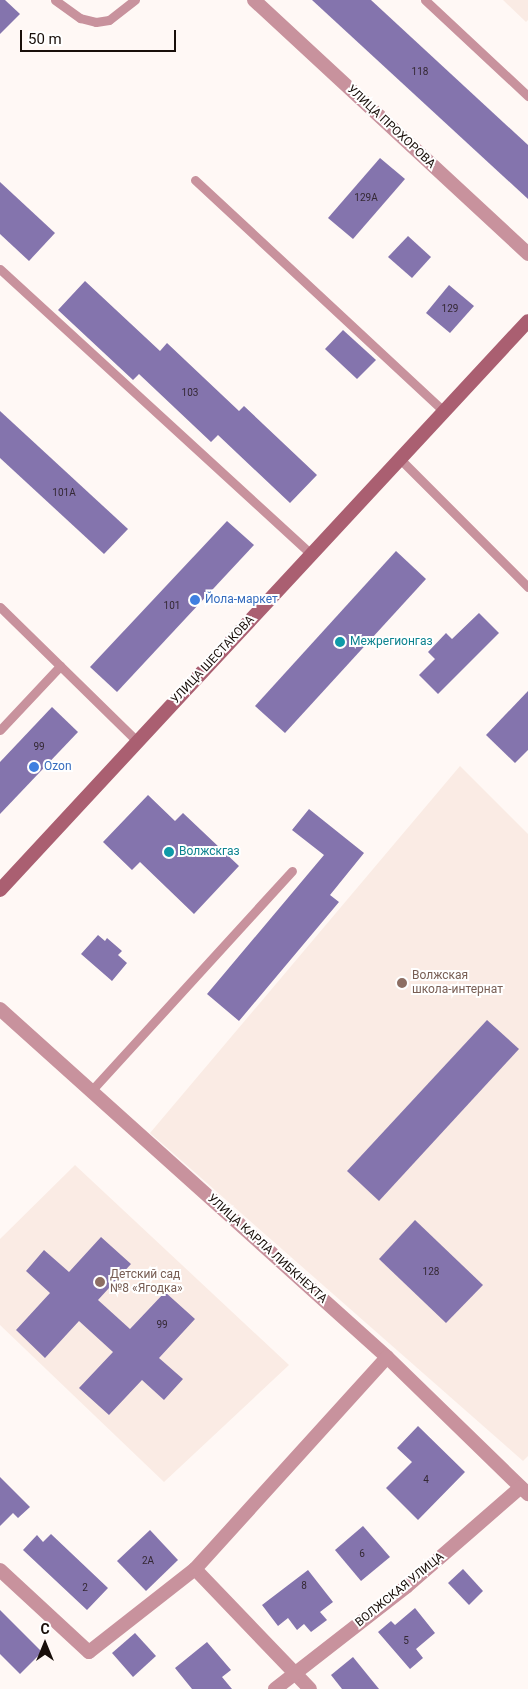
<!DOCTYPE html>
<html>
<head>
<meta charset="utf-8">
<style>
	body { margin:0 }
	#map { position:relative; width:528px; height:1689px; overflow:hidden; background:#fff8f5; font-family:Roboto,sans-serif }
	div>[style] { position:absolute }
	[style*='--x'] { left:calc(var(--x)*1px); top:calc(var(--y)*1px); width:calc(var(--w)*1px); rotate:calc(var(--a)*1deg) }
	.built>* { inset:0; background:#faebe4 }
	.building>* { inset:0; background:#8474ad }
	.service>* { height:9px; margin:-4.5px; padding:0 4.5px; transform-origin:4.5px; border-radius:4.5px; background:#c8929d }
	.minor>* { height:14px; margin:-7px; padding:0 7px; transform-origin:7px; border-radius:7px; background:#c8929d }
	.secondary>* { height:14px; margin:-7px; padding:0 7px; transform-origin:7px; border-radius:7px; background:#aa5f71 }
	.dots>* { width:14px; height:14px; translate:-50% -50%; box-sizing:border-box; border:2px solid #fff; border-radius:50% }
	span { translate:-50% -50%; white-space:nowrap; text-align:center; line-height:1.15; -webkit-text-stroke:4px #fff; paint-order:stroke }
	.number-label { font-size:10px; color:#342833 }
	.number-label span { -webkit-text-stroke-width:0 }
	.street-label { font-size:12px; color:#190f0a }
	.shop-label { font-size:12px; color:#366cbe }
	.left { translate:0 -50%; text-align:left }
	.culture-label { font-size:12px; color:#0d838f }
	.education-label { font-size:12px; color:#785e54 }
	.north { position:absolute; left:20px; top:1619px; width:50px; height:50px; -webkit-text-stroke:4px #fff; paint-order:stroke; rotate:0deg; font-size:14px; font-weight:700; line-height:20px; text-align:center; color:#190f0a }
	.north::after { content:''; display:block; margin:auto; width:18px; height:22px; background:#190f0a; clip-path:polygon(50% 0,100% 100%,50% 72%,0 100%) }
	.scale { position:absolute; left:20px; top:30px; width:156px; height:22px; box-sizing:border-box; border:2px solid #190f0a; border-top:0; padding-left:6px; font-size:15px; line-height:18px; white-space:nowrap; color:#190f0a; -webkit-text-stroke:4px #fff; paint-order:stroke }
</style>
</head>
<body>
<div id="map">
	<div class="built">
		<div style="clip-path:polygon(503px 0,528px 0,528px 20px,526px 22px)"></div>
		<div style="clip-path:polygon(460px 766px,528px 834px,528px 1456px,523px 1461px,150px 1133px)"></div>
		<div style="clip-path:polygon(75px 1165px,289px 1365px,164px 1482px,0 1325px,0 1239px)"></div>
	</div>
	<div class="building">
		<div style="clip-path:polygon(0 0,5px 0,20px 14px,0 34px)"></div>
		<div style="clip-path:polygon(312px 0,371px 0,528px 145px,528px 199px)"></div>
		<div style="clip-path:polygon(380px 158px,405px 179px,353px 239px,328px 218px)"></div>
		<div style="clip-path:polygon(0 182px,55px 233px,29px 261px,0 234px)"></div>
		<div style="clip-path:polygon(408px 236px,431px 257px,412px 278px,388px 257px)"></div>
		<div style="clip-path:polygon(85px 281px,160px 351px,167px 343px,239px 411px,244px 406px,317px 475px,290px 503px,218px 435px,211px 442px,139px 374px,133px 380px,58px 310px)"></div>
		<div style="clip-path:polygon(449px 285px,474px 306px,450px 333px,426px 313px)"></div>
		<div style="clip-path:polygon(343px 330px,376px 360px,357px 379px,325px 349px)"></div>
		<div style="clip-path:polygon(0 411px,128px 529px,104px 554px,0 458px)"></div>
		<div style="clip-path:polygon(227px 521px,254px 545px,117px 692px,90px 667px)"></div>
		<div style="clip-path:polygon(396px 551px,426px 579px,285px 733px,255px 706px)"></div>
		<div style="clip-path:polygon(479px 613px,499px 633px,438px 694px,419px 675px,435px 659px,428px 652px,446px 633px,452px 639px)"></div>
		<div style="clip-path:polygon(528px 691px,528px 750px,515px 763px,486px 735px)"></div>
		<div style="clip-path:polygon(52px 707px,78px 732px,0 814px,0 762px)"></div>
		<div style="clip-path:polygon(148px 795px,175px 821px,183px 813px,239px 866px,194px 914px,140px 862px,132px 870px,103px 842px)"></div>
		<div style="clip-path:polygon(309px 809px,364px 853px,330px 895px,339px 902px,239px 1021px,207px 994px,324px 855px,292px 830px)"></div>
		<div style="clip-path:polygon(98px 935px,105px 941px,107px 938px,122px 951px,118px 955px,127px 963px,112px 981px,81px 954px)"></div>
		<div style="clip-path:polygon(487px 1020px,519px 1049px,379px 1201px,347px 1171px)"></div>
		<div style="clip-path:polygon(415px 1220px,483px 1285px,446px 1323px,379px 1259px)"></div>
		<div style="clip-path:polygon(101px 1237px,131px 1264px,98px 1300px,130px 1329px,165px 1292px,195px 1319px,159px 1358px,183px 1379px,164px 1400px,142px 1380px,109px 1415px,79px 1388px,113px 1352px,79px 1321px,45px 1358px,16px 1330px,50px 1293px,26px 1271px,44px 1250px,69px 1272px)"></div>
		<div style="clip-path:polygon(418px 1426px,465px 1472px,418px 1520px,386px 1488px,412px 1462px,397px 1448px)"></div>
		<div style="clip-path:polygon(0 1477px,30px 1507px,18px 1518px,13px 1513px,0 1526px)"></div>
		<div style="clip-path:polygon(363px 1526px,390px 1557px,361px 1581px,335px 1550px)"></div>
		<div style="clip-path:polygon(150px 1530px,178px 1560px,146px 1591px,117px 1561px)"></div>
		<div style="clip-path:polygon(51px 1534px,108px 1588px,87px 1610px,23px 1550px,37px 1535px,43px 1542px)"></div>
		<div style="clip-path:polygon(463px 1569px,483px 1591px,469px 1605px,448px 1583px)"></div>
		<div style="clip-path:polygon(308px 1570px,333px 1602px,320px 1612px,327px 1620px,311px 1632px,304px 1624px,297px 1630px,288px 1618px,278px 1626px,262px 1605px)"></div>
		<div style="clip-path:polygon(415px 1608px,435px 1633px,416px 1649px,423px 1658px,410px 1669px,378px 1632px,391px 1621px,395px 1625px)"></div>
		<div style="clip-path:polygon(0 1610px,42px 1652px,20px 1674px,0 1654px)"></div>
		<div style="clip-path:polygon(135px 1633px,156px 1656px,133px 1677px,112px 1653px)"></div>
		<div style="clip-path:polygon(207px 1642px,231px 1670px,222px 1677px,232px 1689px,192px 1689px,175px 1668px)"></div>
		<div style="clip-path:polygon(353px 1657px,379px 1689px,342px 1689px,331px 1675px)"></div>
	</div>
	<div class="service">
		<div style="--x:55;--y:0;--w:31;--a:36"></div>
		<div style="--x:80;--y:18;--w:16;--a:14"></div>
		<div style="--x:96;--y:22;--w:13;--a:-9"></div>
		<div style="--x:109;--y:20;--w:33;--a:-38"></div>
		<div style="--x:425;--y:0;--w:141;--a:43"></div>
		<div style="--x:195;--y:180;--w:340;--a:42.9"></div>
		<div style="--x:0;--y:269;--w:422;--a:42.5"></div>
		<div style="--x:400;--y:459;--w:181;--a:45"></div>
		<div style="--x:0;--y:607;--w:193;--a:44.4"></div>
		<div style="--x:0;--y:730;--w:88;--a:-46.8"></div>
		<div style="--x:91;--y:1091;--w:298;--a:-47.6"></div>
	</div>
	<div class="minor">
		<div style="--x:254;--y:0;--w:374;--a:42.8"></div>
		<div style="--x:0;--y:1009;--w:520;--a:41.96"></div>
		<div style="--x:387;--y:1357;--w:197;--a:44.2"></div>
		<div style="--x:195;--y:1569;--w:166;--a:46.2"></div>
		<div style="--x:0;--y:1570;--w:121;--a:42.7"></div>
		<div style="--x:89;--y:1652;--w:135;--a:-38.1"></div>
		<div style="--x:195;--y:1569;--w:286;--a:-47.8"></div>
		<div style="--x:275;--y:1689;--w:166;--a:-37.9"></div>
		<div style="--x:406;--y:1587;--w:152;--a:-41"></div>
	</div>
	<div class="secondary">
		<div style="--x:0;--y:890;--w:776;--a:-47.14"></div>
	</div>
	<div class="dots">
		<div style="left:195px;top:600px;background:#3f7fe0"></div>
		<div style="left:340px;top:642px;background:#0f9aa8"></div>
		<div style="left:34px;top:767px;background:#3f7fe0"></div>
		<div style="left:169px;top:852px;background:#0f9aa8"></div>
		<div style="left:402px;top:983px;background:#8d6e63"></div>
		<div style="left:100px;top:1282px;background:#8d6e63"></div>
	</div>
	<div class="number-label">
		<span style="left:420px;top:72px">118</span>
		<span style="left:366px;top:198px">129А</span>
		<span style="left:450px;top:309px">129</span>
		<span style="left:190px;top:393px">103</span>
		<span style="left:64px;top:493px">101А</span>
		<span style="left:172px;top:606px">101</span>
		<span style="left:39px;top:747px">99</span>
		<span style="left:431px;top:1272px">128</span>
		<span style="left:162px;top:1325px">99</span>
		<span style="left:426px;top:1480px">4</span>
		<span style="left:362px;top:1554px">6</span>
		<span style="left:148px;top:1561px">2А</span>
		<span style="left:304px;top:1586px">8</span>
		<span style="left:85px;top:1588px">2</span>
		<span style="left:406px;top:1641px">5</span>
	</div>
	<div class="street-label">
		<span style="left:391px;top:127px;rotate:43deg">УЛИЦА ПРОХОРОВА</span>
		<span style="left:213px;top:660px;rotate:-47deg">УЛИЦА ШЕСТАКОВА</span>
		<span style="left:267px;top:1249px;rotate:42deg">УЛИЦА КАРЛА ЛИБКНЕХТА</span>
		<span style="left:400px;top:1590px;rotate:-39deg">ВОЛЖСКАЯ УЛИЦА</span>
	</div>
	<div class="shop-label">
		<span class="left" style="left:205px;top:600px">Йола-маркет</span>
		<span class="left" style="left:44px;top:767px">Ozon</span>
	</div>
	<div class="culture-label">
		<span class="left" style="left:350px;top:642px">Межрегионгаз</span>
		<span class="left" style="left:179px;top:852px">Волжскгаз</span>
	</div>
	<div class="education-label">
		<span class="left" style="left:412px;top:983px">Волжская<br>школа-интернат</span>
		<span class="left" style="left:110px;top:1282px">Детский сад<br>№8 «Ягодка»</span>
	</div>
	<div class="north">С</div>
	<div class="scale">50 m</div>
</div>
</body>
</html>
